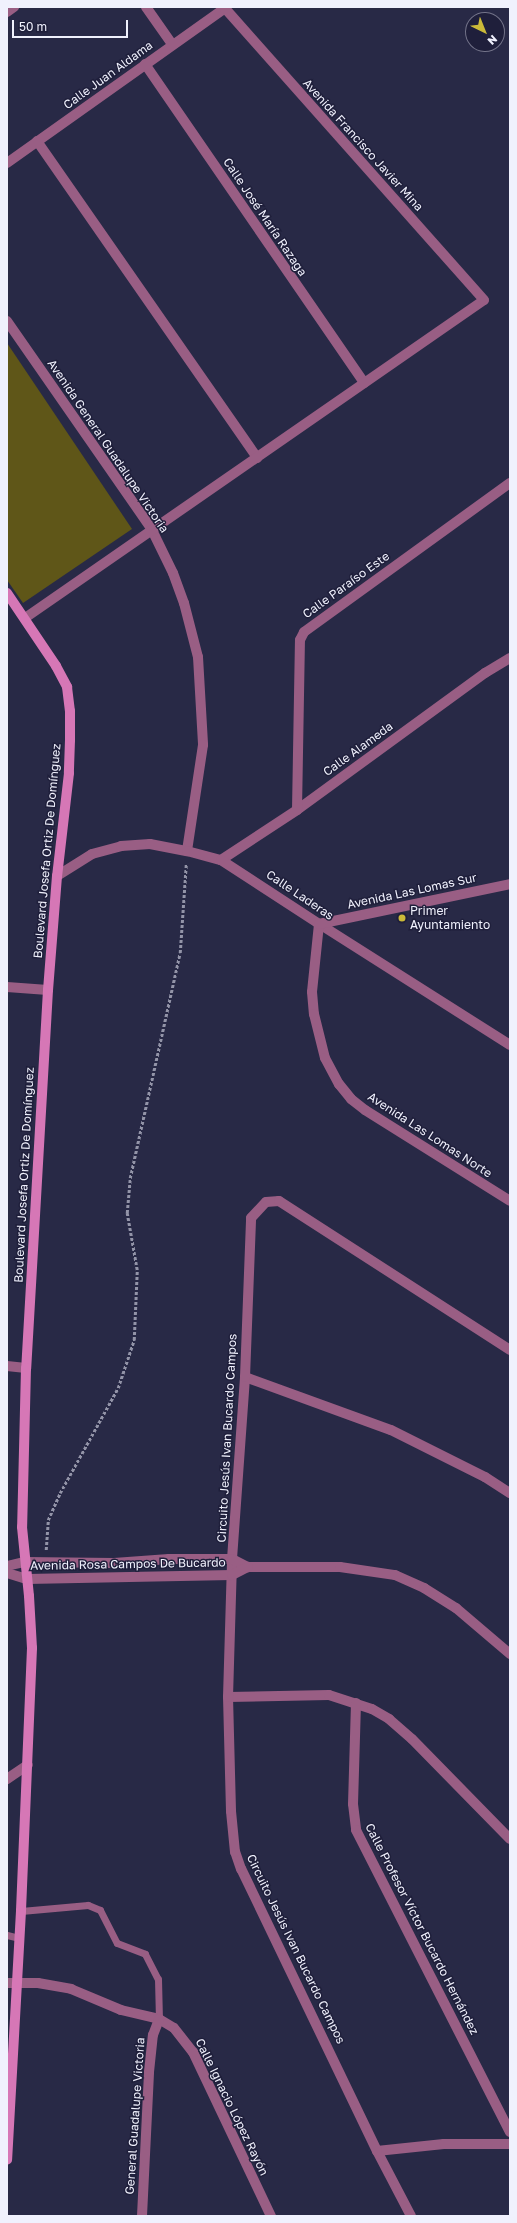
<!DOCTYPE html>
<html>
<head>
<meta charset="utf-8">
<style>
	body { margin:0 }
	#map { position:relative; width:517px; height:2223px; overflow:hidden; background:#282946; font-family:"Golos Text",sans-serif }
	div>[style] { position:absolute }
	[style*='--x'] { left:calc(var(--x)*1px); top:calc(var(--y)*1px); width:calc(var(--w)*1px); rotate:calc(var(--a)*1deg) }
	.green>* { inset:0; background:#5f5618 }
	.path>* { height:2.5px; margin-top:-1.25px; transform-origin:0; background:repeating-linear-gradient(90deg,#9394a8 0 3px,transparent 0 5px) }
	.service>* { height:7px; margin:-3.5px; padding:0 3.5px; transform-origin:3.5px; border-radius:3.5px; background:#995e84 }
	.minor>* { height:10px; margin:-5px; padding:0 5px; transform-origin:5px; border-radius:5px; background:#995e84 }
	.tertiary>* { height:10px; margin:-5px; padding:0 5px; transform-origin:5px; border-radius:5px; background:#995e84 }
	.secondary>* { height:10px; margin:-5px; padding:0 5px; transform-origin:5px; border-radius:5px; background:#d677b6 }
	.dots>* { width:11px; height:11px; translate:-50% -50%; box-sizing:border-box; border:2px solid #1f1f3b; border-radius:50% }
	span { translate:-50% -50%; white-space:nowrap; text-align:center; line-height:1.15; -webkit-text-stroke:3px #1f1f3b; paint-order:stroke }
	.street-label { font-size:12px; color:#f0f1fd }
	.poi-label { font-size:12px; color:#f0f1fd }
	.left { translate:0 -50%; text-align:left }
	.frame { position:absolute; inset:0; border:8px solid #f0f1fd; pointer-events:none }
	.north { position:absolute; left:465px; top:12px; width:40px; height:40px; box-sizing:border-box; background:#1f1f3b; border:1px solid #737389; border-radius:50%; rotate:137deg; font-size:11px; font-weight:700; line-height:16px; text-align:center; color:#f0f1fd }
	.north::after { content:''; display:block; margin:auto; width:14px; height:18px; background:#cbba39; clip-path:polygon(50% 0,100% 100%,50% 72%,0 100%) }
	.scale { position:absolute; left:12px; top:20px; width:116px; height:18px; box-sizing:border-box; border:2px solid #f0f1fd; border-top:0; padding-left:5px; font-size:12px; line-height:14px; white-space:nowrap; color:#f0f1fd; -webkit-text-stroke:3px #1f1f3b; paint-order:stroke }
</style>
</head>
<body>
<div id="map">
	<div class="green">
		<div style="clip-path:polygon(7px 343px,132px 529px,23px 603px,7px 580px)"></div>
	</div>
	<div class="path">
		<div style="--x:46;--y:1550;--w:30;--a:-86"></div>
		<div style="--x:48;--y:1520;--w:30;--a:-66"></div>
		<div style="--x:60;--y:1493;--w:120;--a:-61.1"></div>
		<div style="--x:118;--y:1388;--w:51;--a:-71.6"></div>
		<div style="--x:134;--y:1340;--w:70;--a:-87.5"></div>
		<div style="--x:137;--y:1270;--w:58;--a:-100"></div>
		<div style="--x:127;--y:1213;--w:35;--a:-85"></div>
		<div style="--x:130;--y:1178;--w:230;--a:-77.5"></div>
		<div style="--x:180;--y:953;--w:89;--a:-86.1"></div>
	</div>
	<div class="service">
		<div style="--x:21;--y:1911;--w:67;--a:-5.1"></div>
		<div style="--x:88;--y:1905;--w:13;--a:23"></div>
		<div style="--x:100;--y:1910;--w:37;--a:63"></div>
		<div style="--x:117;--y:1943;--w:30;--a:21"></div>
		<div style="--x:145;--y:1954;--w:28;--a:63"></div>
		<div style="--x:158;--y:1979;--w:40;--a:88.6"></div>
		<div style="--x:7;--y:1935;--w:12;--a:14"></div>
	</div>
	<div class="minor">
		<div style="--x:146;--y:7;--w:45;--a:54.9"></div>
		<div style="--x:7;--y:12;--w:9;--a:-36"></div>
		<div style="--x:145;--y:64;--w:387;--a:55.5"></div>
		<div style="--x:37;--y:141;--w:386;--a:55.2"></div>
		<div style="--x:7;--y:163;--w:267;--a:-35.4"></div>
		<div style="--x:7;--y:321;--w:254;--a:55.2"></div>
		<div style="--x:152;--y:530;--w:48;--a:64"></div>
		<div style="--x:173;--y:573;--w:32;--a:70"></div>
		<div style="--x:184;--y:603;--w:56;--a:75.5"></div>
		<div style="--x:198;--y:657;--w:88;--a:86.7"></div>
		<div style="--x:203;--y:745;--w:107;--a:98.6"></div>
		<div style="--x:25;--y:618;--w:558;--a:-34.71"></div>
		<div style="--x:484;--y:300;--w:392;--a:-131.6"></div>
		<div style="--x:297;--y:810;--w:233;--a:-36.1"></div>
		<div style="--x:485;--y:673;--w:29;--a:-31"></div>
		<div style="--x:7;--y:987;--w:41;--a:4.2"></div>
		<div style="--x:510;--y:1045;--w:226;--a:-147.6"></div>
		<div style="--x:319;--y:924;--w:68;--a:95.9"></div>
		<div style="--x:312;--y:992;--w:22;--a:85"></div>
		<div style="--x:314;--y:1014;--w:45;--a:76"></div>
		<div style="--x:325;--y:1058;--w:30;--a:62"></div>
		<div style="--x:339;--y:1084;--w:19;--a:51"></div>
		<div style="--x:351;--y:1099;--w:18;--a:38"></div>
		<div style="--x:365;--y:1110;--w:171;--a:32.1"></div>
		<div style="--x:7;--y:1366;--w:19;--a:6"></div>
		<div style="--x:245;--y:1377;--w:155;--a:20"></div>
		<div style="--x:391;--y:1430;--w:105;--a:26.6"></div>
		<div style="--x:485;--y:1477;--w:30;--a:33"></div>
		<div style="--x:248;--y:1567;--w:92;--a:0"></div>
		<div style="--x:340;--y:1567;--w:56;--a:8.3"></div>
		<div style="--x:395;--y:1575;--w:32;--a:24"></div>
		<div style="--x:424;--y:1588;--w:38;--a:32"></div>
		<div style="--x:456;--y:1608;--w:71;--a:40.4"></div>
		<div style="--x:228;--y:1697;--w:101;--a:-1.1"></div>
		<div style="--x:329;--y:1695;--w:45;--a:18"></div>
		<div style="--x:372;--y:1709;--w:20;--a:30"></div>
		<div style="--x:389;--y:1719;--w:30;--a:41"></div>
		<div style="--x:412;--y:1739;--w:140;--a:45.6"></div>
		<div style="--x:356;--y:1703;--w:101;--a:91.7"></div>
		<div style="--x:353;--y:1804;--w:26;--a:83"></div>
		<div style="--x:356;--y:1830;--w:339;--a:63"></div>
		<div style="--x:7;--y:1779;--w:25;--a:-34"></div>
		<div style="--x:7;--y:1983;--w:31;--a:0"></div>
		<div style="--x:38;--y:1983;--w:34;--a:10"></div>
		<div style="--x:71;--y:1989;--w:54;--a:22.8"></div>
		<div style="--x:121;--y:2010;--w:39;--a:13"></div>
		<div style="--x:159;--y:2019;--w:17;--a:31"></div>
		<div style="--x:174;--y:2028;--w:31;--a:52"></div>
		<div style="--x:193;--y:2052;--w:182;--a:64.6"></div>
		<div style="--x:377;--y:2151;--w:67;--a:-6"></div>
		<div style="--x:444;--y:2144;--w:66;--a:0"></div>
		<div style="--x:142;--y:2216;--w:144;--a:-87.2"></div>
		<div style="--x:149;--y:2072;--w:37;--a:-84"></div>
		<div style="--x:153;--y:2035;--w:17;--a:-69"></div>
		<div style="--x:411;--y:2216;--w:73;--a:-117.6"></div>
		<div style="--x:377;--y:2151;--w:313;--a:-115.7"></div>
		<div style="--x:241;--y:1869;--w:18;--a:-109"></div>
		<div style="--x:235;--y:1852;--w:41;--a:-95.6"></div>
		<div style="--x:231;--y:1811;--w:114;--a:-91.5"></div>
		<div style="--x:228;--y:1697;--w:138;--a:-88.3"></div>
		<div style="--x:232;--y:1559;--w:182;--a:-85.9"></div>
		<div style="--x:245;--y:1377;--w:159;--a:-87.8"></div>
		<div style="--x:251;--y:1218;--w:22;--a:-47"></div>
		<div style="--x:266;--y:1202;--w:13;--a:-4"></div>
		<div style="--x:279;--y:1201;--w:275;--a:32.8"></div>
	</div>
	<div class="tertiary">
		<div style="--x:221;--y:860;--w:91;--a:-33.3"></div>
		<div style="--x:297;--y:810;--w:170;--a:-89"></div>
		<div style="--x:300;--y:640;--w:9;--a:-63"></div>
		<div style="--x:304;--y:632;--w:254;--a:-35.9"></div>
		<div style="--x:57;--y:876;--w:41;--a:-32.2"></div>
		<div style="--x:92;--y:854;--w:30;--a:-15"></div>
		<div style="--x:121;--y:846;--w:29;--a:-4"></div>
		<div style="--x:150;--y:844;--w:38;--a:11"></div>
		<div style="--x:187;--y:851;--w:35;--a:15"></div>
		<div style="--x:221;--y:860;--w:117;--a:33.1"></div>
		<div style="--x:319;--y:924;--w:195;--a:-11.8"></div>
		<div style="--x:7;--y:1566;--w:18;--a:-13"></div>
		<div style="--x:25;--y:1562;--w:89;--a:0.6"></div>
		<div style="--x:114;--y:1563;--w:55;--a:-4.2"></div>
		<div style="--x:169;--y:1559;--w:63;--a:0"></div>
		<div style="--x:232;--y:1559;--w:18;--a:27"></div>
		<div style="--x:7;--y:1573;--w:21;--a:17"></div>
		<div style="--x:27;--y:1579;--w:205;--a:-1.1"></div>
		<div style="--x:232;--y:1575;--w:18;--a:-27"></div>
	</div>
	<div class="secondary">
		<div style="--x:7;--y:593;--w:88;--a:56.1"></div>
		<div style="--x:56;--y:666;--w:24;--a:62"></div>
		<div style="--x:67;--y:687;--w:24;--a:83"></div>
		<div style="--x:70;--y:711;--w:29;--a:90"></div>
		<div style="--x:70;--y:740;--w:33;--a:92"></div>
		<div style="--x:69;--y:773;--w:104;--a:96.6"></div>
		<div style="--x:57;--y:876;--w:114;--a:94.5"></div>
		<div style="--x:48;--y:990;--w:379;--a:93.3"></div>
		<div style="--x:26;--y:1368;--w:159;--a:91.4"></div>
		<div style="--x:22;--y:1527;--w:69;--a:84.2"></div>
		<div style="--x:29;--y:1596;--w:52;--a:86.7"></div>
		<div style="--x:32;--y:1648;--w:263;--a:92.4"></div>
		<div style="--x:21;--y:1911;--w:249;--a:93.2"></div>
	</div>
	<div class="dots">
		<div style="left:402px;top:918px;background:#cbba39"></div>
	</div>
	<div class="street-label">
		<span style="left:108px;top:75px;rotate:-36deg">Calle Juan Aldama</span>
		<span style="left:363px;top:145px;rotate:48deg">Avenida Francisco Javier Mina</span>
		<span style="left:265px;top:217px;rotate:56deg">Calle José María Razaga</span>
		<span style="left:108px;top:446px;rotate:56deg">Avenida General Guadalupe Victoria</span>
		<span style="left:346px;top:585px;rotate:-36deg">Calle Paraíso Este</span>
		<span style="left:358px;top:749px;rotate:-36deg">Calle Alameda</span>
		<span style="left:47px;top:851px;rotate:-85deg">Boulevard Josefa Ortiz De Domínguez</span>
		<span style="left:412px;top:891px;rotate:-12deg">Avenida Las Lomas Sur</span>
		<span style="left:300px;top:895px;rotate:34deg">Calle Laderas</span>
		<span style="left:430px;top:1135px;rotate:33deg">Avenida Las Lomas Norte</span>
		<span style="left:24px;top:1175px;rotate:-87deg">Boulevard Josefa Ortiz De Domínguez</span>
		<span style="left:227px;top:1438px;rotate:-87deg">Circuito Jesús Ivan Bucardo Campos</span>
		<span style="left:128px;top:1564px;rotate:-1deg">Avenida Rosa Campos De Bucardo</span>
		<span style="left:422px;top:1929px;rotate:63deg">Calle Profesor Víctor Bucardo Hernández</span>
		<span style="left:296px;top:1949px;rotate:64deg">Circuito Jesús Ivan Bucardo Campos</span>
		<span style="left:232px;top:2107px;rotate:64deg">Calle Ignacio López Rayón</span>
		<span style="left:135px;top:2116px;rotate:-86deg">General Guadalupe Victoria</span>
	</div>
	<div class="poi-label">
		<span class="left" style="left:410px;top:918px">Primer<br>Ayuntamiento</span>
	</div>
	<div class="frame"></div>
	<div class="north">N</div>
	<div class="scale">50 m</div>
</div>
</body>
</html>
